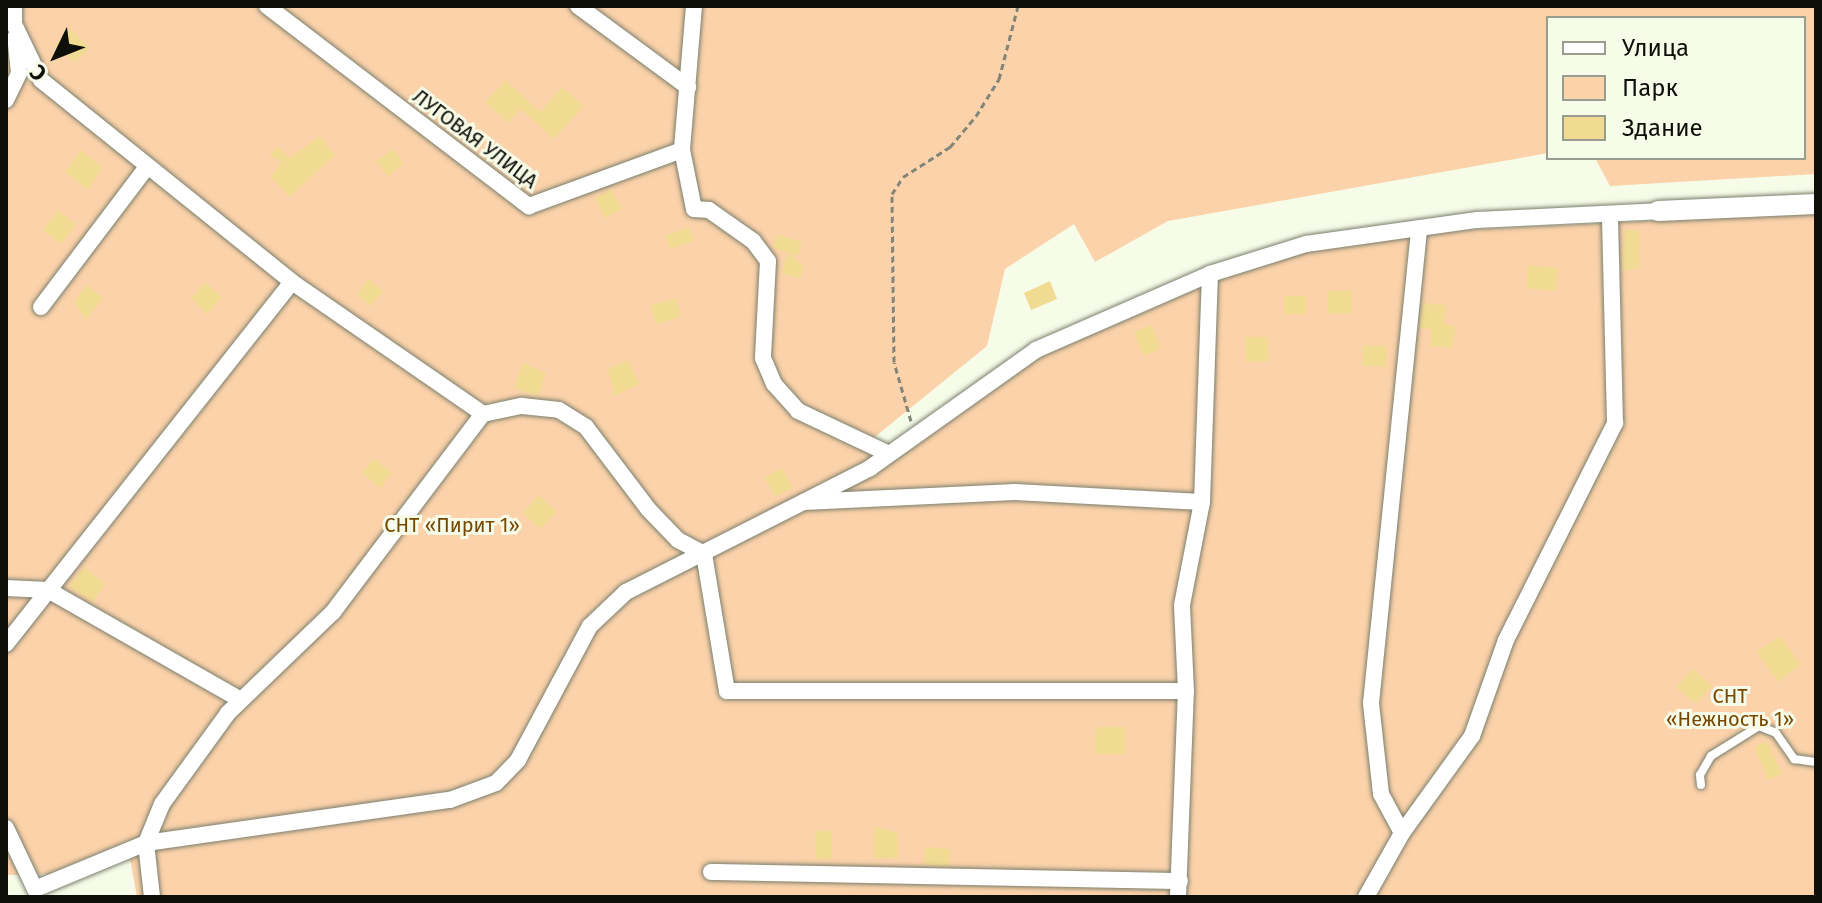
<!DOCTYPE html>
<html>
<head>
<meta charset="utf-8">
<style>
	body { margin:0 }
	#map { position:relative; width:1822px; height:903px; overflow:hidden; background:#f6fce8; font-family:"Fira Sans",sans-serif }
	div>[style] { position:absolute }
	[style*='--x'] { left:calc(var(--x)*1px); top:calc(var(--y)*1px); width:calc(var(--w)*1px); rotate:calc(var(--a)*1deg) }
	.green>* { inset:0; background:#fbd2a9 }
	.building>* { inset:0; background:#f1db93 }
	.path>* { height:3px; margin-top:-1.5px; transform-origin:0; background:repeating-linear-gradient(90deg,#828578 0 6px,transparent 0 10px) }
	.roads { filter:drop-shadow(0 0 2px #7b7f6e) drop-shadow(0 0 2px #7b7f6e) }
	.service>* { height:8px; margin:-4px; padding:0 4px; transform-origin:4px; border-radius:4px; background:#fff }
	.minor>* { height:16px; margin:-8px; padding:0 8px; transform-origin:8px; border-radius:8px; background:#fff }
	.tertiary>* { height:20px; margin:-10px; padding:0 10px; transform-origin:10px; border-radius:10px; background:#fff }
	span { translate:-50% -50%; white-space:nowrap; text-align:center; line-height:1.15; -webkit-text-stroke:6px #f6fce8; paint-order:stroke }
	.street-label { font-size:20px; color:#0e0f09 }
	.park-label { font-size:20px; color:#774700 }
	.frame { position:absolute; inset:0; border:8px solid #0e0f09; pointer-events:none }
	.legend { position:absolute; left:1546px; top:16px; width:260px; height:144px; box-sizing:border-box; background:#f6fce8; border:2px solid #999d8f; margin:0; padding:10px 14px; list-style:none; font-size:24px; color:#0e0f09 }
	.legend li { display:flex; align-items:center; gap:16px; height:40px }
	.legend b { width:40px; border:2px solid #999d8f }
	.north { position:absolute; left:16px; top:16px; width:80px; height:80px; -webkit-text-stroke:6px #f6fce8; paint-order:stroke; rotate:227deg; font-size:22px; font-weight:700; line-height:32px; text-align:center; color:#0e0f09 }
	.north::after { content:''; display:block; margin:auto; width:28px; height:36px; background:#0e0f09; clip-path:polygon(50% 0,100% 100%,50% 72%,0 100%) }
</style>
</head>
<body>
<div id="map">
	<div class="green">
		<div style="clip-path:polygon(6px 6px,1816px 6px,1816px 174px,1610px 186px,1595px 158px,1804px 158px,1804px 18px,1548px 18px,1548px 153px,1168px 221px,1095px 262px,1074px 224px,1005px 269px,987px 346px,871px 440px,888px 454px,1013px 370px,1193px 282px,1312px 247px,1435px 231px,1816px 213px,1816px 897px,137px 897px,127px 842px,49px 874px,6px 875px)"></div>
	</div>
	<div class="building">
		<div style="clip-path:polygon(71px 29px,90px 48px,74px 63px,55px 44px)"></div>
		<div style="clip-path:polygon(506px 80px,540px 112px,562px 87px,584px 106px,554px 139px,521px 109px,508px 123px,485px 102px)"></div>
		<div style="clip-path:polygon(320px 136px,335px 155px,290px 197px,271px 177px,281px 162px,270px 155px,277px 146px,290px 158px)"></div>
		<div style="clip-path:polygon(394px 149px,403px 164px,388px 176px,376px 161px)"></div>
		<div style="clip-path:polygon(81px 150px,102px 167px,88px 190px,65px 172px)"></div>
		<div style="clip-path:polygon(611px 189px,622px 209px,605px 218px,595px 198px)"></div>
		<div style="clip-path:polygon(58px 211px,76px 224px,61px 244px,43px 230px)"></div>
		<div style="clip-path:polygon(689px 227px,694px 241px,670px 249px,665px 236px)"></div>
		<div style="clip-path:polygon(1625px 230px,1639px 230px,1640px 268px,1622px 271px)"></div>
		<div style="clip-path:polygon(777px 234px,802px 242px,798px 256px,773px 248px)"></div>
		<div style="clip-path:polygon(788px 253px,804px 266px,800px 279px,782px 273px)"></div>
		<div style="clip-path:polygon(1529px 265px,1558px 268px,1556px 291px,1526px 288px)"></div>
		<div style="clip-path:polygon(368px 279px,383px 291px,371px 306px,357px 295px)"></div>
		<div style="clip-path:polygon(1050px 281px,1057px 299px,1031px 310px,1024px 293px)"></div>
		<div style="clip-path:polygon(205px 282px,222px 297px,207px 314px,191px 298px)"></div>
		<div style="clip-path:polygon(87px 285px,103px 298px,86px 320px,74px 302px)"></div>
		<div style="clip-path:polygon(1352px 290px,1352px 313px,1328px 314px,1328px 291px)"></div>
		<div style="clip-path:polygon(1284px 296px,1306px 296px,1306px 314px,1284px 314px)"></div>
		<div style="clip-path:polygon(676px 298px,681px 317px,656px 324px,650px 305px)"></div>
		<div style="clip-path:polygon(1422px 303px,1446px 305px,1444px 324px,1455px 326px,1452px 348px,1430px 346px,1432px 329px,1420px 328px)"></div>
		<div style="clip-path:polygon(1152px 325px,1161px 349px,1143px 356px,1134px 332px)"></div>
		<div style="clip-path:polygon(1245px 337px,1268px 337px,1269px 361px,1246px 362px)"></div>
		<div style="clip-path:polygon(1363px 345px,1387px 346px,1386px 367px,1362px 366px)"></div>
		<div style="clip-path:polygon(628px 360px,639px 384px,614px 396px,608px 369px)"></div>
		<div style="clip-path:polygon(523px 363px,546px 373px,538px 397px,514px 388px)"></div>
		<div style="clip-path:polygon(374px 458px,392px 473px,380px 488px,362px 473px)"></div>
		<div style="clip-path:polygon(782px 468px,793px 488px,775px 497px,765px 478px)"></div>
		<div style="clip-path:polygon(539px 495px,557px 512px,540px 529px,523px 513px)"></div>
		<div style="clip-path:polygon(84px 567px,106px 584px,92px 602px,69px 586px)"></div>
		<div style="clip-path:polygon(1780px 636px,1801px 665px,1778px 682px,1757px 652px)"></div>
		<div style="clip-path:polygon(1693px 669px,1712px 686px,1696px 704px,1676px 687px)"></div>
		<div style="clip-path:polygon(1100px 727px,1125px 727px,1125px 754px,1095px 754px,1095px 730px)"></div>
		<div style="clip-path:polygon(1767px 741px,1782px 774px,1768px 780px,1754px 747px)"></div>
		<div style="clip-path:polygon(874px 826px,898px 833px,898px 858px,874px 858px)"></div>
		<div style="clip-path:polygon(815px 831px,832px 831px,832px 859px,816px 859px)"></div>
		<div style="clip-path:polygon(925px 847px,950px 849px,949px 866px,924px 865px)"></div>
	</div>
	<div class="path">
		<div style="--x:911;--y:421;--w:61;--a:-106.1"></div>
		<div style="--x:894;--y:362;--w:168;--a:-90.7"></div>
		<div style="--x:892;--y:194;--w:20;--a:-57"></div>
		<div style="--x:903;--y:177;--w:56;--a:-32.6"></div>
		<div style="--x:950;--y:147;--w:40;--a:-50"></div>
		<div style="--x:976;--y:116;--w:44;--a:-58.1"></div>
		<div style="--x:999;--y:79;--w:75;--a:-75.4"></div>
	</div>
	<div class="roads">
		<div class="service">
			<div style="--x:1701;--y:785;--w:10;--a:-96"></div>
			<div style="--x:1700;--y:775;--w:22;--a:-60"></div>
			<div style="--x:1711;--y:756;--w:57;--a:-32"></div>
			<div style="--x:1759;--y:726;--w:18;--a:22"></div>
			<div style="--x:1776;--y:733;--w:32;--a:55"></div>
			<div style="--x:1794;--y:759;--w:22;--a:8"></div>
		</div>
		<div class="minor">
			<div style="--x:14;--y:6;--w:18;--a:90"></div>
			<div style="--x:14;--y:24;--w:62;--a:64.3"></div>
			<div style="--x:41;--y:80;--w:322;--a:38.8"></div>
			<div style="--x:292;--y:282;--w:232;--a:34.6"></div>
			<div style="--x:483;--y:414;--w:40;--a:-12"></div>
			<div style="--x:522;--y:406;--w:37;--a:6"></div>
			<div style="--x:559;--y:410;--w:32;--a:32"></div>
			<div style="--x:586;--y:427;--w:104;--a:52.8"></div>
			<div style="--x:649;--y:510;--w:42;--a:46"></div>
			<div style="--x:678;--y:540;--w:30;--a:28"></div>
			<div style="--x:704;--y:554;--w:139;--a:80.5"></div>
			<div style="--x:727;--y:691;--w:459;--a:0"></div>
			<div style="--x:267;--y:6;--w:330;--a:37.4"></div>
			<div style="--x:529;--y:206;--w:163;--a:-20.1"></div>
			<div style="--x:578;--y:6;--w:137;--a:36.4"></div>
			<div style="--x:694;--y:6;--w:144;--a:94.8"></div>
			<div style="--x:682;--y:150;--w:60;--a:78.5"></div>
			<div style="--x:694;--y:209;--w:15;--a:4"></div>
			<div style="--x:709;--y:210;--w:54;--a:35.2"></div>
			<div style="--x:753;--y:241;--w:25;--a:53"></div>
			<div style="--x:768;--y:261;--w:97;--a:93"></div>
			<div style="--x:763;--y:358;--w:28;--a:67"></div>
			<div style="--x:774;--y:384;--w:36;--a:48"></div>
			<div style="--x:798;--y:411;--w:98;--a:25.3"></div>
			<div style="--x:6;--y:100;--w:30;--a:-64"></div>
			<div style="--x:19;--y:73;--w:36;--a:-96"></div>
			<div style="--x:41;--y:307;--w:176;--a:-52.9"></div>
			<div style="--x:804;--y:502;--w:211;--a:-2.7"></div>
			<div style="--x:1015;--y:492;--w:187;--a:3.1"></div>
			<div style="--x:6;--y:588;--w:42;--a:2.7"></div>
			<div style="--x:48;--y:590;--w:222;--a:29.7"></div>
			<div style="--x:6;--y:644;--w:461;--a:-51.7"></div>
			<div style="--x:6;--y:828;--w:68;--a:64.6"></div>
			<div style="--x:35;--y:889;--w:120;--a:-22.5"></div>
			<div style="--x:146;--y:843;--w:307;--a:-8.1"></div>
			<div style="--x:450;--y:800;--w:49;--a:-20.3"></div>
			<div style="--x:496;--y:783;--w:32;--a:-46"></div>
			<div style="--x:518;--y:760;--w:152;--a:-61.8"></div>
			<div style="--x:590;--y:626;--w:50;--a:-43.4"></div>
			<div style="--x:626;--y:592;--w:274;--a:-26.9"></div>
			<div style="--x:870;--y:468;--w:204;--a:-35.4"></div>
			<div style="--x:1036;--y:350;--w:190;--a:-23.6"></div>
			<div style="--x:1210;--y:274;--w:101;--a:-17.4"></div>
			<div style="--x:1306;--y:244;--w:173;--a:-8"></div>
			<div style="--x:1477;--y:220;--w:181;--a:-2.8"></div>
			<div style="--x:1402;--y:833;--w:120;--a:-54.2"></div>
			<div style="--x:1472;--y:736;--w:102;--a:-70.5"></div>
			<div style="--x:1506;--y:640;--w:243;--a:-63.3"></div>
			<div style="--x:1615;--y:423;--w:207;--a:-91.4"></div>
			<div style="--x:711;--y:872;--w:469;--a:1.1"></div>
			<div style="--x:152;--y:897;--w:54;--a:-96.3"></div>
			<div style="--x:146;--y:843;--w:42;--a:-67.7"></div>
			<div style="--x:162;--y:804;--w:112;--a:-54"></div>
			<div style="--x:228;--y:713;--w:146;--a:-43.9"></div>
			<div style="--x:333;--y:612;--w:248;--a:-52.9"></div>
			<div style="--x:1178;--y:897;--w:206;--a:-87.8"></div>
			<div style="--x:1186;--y:691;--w:86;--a:-92.7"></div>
			<div style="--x:1182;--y:605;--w:105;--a:-79"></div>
			<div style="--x:1202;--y:502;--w:228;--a:-88"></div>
			<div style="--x:1366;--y:897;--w:73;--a:-60.6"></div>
			<div style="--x:1402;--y:833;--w:44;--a:-118.3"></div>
			<div style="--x:1381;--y:794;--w:92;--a:-96.3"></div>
			<div style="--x:1371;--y:703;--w:477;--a:-84.2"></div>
		</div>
		<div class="tertiary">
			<div style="--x:1658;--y:211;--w:158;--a:-2.5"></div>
		</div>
	</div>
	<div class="street-label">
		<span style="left:475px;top:139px;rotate:37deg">ЛУГОВАЯ УЛИЦА</span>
	</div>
	<div class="park-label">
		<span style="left:452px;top:525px">СНТ «Пирит 1»</span>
		<span style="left:1730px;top:708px">СНТ<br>«Нежность 1»</span>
	</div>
	<div class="frame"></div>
	<ul class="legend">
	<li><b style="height:10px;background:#fff"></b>Улица</li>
	<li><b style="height:22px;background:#fbd2a9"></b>Парк</li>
	<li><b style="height:22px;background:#f1db93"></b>Здание</li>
	</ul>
	<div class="north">С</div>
</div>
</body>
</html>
